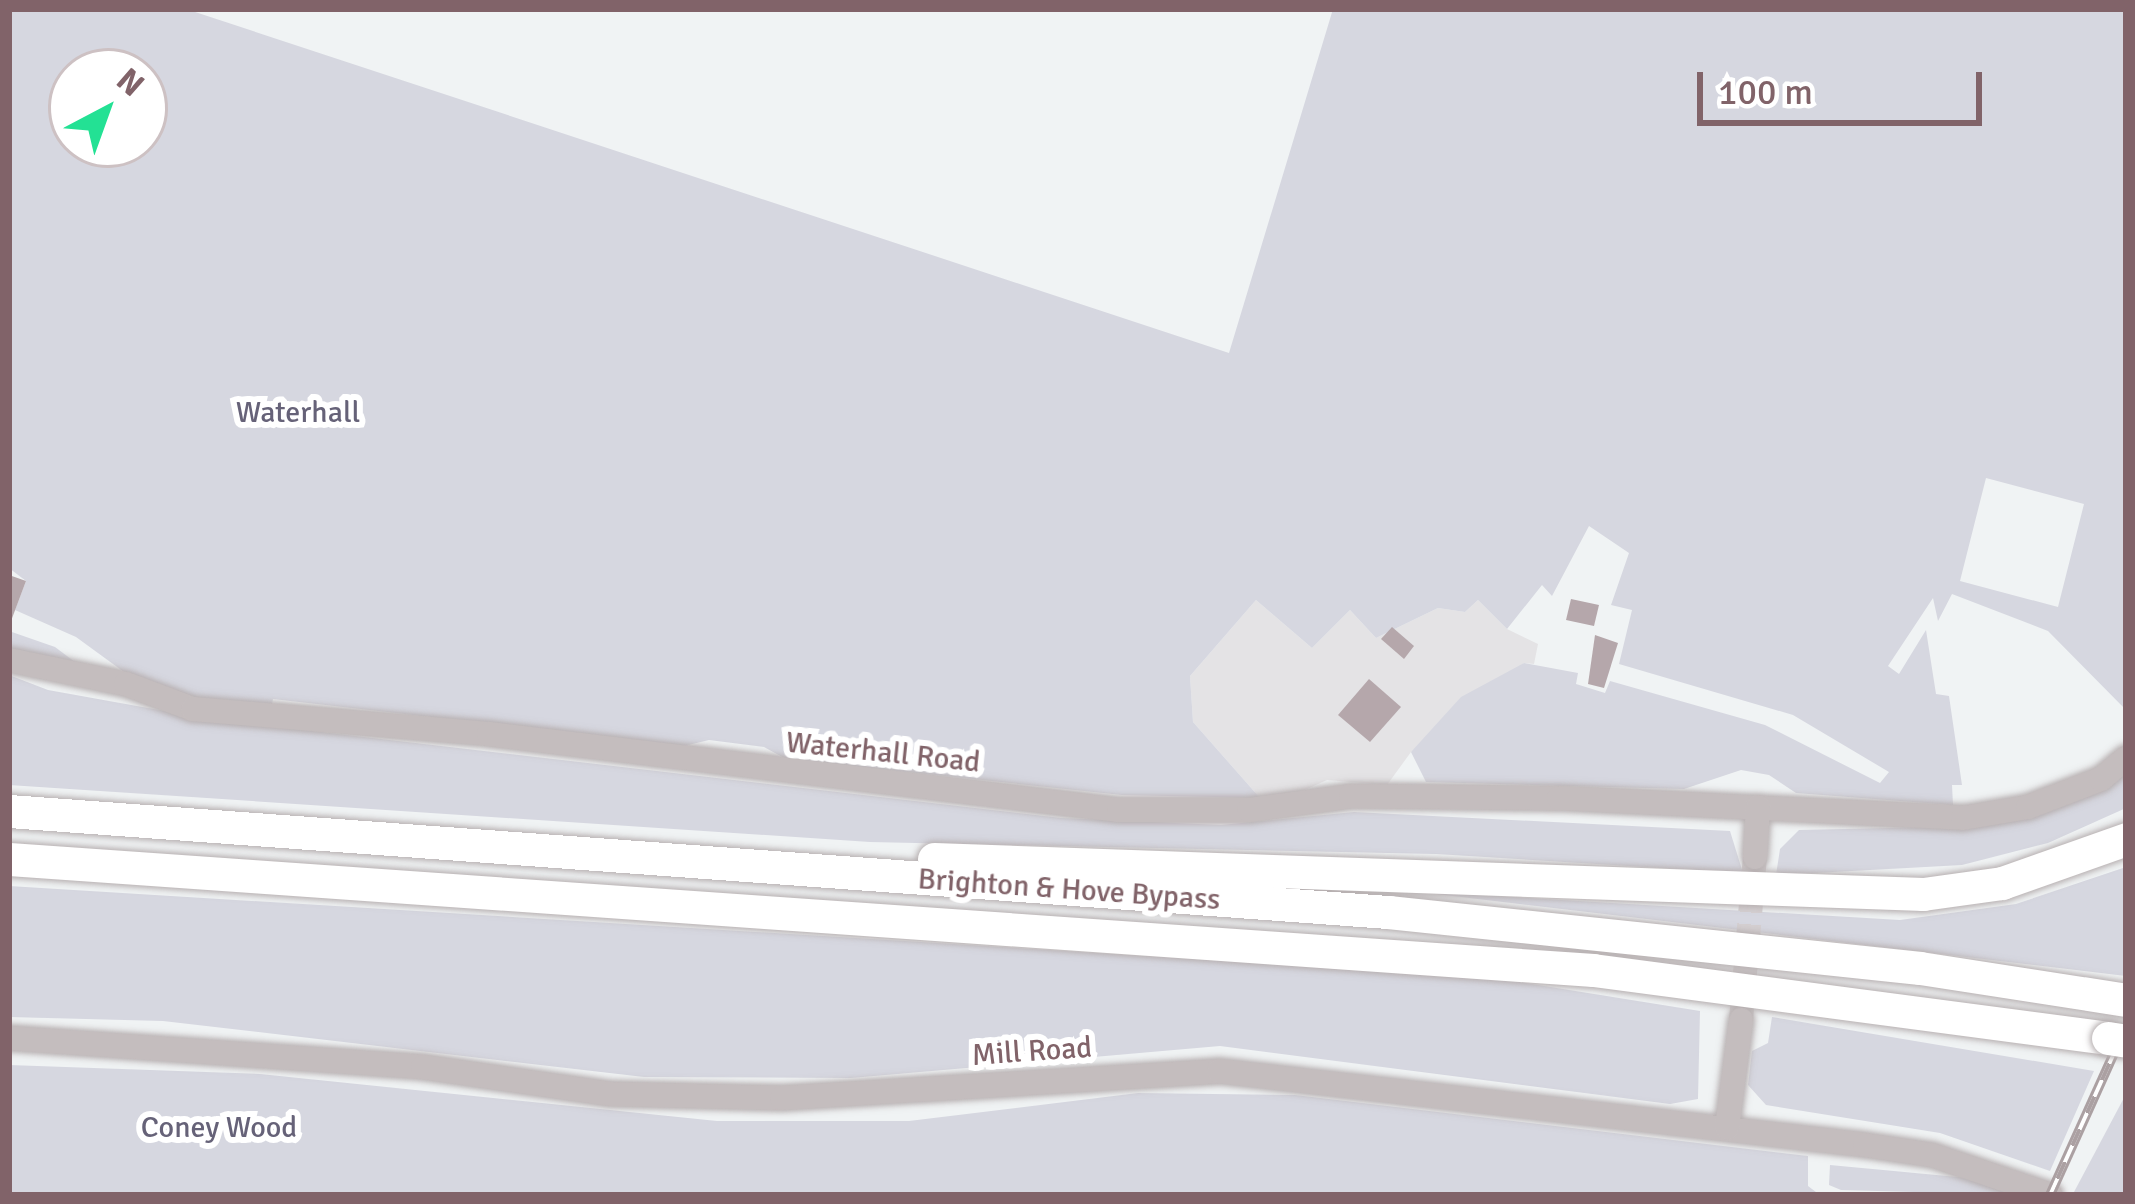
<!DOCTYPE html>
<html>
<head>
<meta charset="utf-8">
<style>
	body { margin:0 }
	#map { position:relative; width:2135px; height:1204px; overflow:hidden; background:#f0f3f4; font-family:Signika,sans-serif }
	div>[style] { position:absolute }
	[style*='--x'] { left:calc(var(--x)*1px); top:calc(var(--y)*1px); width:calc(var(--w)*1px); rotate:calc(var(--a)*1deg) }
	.built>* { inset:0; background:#e4e3e5 }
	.green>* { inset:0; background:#d6d7e0 }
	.building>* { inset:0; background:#b5a7ab }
	.minor-tunnel>* { height:24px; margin-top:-12px; transform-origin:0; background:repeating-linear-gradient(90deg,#d4cfd1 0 24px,transparent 0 36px) }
	.roads { filter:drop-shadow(0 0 3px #b7b0b1) drop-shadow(0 0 3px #b7b0b1) }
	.minor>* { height:24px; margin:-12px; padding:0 12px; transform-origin:12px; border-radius:12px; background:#c4bdbe }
	.highway>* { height:33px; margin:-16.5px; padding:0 16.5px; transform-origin:16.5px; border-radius:16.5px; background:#fff }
	.rail>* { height:10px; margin-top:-5px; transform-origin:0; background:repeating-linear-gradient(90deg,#fff 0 18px,#aba0a2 0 36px); box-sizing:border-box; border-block:3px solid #aba0a2 }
	.bridges { filter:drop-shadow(0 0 3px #b7b0b1) drop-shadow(0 0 3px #b7b0b1) }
	.highway-bridge>* { height:33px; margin:-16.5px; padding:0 16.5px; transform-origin:16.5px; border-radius:16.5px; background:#fff }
	span { translate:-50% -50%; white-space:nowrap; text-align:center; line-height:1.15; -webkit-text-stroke:12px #fff; paint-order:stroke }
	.park-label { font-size:30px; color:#666278 }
	.street-label { font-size:30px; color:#816369 }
	.frame { position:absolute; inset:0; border:12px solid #816369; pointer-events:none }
	.north { position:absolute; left:48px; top:48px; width:120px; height:120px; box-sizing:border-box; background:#fff; border:3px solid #cdc1c3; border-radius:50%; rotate:41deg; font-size:33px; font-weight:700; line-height:48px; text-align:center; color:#816369 }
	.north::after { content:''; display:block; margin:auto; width:42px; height:54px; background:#23e194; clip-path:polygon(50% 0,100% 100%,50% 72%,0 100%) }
	.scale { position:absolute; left:1697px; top:72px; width:285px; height:54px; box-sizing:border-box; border:6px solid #816369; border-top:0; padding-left:15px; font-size:36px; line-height:42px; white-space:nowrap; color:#816369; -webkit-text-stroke:9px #fff; paint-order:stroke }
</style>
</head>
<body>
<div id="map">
	<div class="built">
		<div style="clip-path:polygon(1256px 600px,1312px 648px,1350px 610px,1376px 638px,1438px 608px,1465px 612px,1478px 600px,1507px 629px,1538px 644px,1534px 664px,1524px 663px,1411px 752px,1387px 785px,1327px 780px,1289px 797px,1260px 798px,1193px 722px,1190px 676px)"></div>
	</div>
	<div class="green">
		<div style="clip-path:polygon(evenodd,9px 9px,186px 9px,1229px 353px,1333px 9px,2126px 9px,2126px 710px,2048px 631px,1952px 594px,1938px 621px,1933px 598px,1888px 666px,1899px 674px,1926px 630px,1936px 694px,1949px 696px,1962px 785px,1952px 785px,1953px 805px,1796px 793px,1769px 775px,1741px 770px,1684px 789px,1426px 782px,1411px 752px,1461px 697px,1524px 663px,1578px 673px,1576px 684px,1605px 693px,1610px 681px,1765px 725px,1880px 783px,1889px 772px,1793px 715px,1619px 664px,1632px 610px,1611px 605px,1629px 553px,1589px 526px,1552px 596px,1542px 585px,1507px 629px,1478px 600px,1465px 612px,1438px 608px,1376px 638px,1350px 610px,1312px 648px,1256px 600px,1190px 676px,1193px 722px,1260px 798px,1122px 795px,786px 759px,764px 747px,709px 740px,684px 746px,273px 699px,271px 709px,204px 702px,135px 680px,76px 637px,15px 610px,26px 581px,9px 568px,9px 9px,72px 72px,144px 72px,144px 144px,72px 144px,72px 72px,9px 9px,1986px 478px,2084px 504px,2058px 607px,1960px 581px,1986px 478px)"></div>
		<div style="clip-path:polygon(9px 631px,55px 647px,83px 668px,9px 653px)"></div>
		<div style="clip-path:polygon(9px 675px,48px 690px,209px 719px,1061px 818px,1221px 825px,1354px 812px,1730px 831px,1743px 873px,1436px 854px,870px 842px,9px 785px)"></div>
		<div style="clip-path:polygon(2126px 767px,2126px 808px,2048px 843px,1962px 865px,1776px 875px,1780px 849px,1799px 830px,1978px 826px)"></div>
		<div style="clip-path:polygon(2126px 867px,2126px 976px,1411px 891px,1900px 920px,2016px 904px)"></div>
		<div style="clip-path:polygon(9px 886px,1489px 977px,1700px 1011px,1698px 1099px,1670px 1104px,1220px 1046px,851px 1078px,644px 1077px,163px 1021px,9px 1017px)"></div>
		<div style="clip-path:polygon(1772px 1017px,2094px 1071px,2050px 1171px,1940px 1133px,1766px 1105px,1748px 1085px,1752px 1051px,1768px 1043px)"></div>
		<div style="clip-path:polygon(9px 1065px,260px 1074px,717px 1121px,909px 1121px,1138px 1093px,1295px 1095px,1808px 1156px,1808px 1186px,1820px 1195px,9px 1195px)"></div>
		<div style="clip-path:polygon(2126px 1094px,2126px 1195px,2080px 1195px,2074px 1192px)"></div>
		<div style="clip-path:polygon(1830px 1165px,2000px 1181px,2024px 1195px,1841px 1190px,1829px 1185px)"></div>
	</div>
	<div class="building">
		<div style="clip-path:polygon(9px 575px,26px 581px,11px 621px,9px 621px)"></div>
		<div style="clip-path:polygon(1571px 599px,1599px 605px,1594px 626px,1566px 620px)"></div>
		<div style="clip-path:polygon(1392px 627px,1414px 646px,1404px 659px,1381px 639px)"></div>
		<div style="clip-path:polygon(1595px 635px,1618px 643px,1604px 688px,1588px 684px)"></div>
		<div style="clip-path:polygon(1369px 679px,1401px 707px,1370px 742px,1338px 715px)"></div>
	</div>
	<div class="minor-tunnel">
		<div style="--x:1741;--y:1020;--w:164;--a:-85.1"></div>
	</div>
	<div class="roads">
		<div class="minor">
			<div style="--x:9;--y:660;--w:119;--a:11.6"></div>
			<div style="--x:126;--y:684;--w:72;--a:20.5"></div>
			<div style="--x:193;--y:709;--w:297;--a:4.8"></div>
			<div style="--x:489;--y:734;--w:635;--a:6.88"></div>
			<div style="--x:1119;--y:810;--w:130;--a:0"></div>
			<div style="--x:1249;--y:810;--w:103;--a:-7.8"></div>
			<div style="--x:1351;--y:796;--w:208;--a:0.6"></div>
			<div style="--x:1559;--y:798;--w:404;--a:2.8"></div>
			<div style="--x:1963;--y:818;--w:66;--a:-9.6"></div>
			<div style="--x:2028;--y:807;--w:78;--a:-21"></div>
			<div style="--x:2101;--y:779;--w:33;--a:-40"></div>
			<div style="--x:1755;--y:857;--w:50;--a:-86.6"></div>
			<div style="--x:9;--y:1038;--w:415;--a:4"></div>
			<div style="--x:423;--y:1067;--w:190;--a:8.2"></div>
			<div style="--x:611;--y:1094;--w:171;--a:1.3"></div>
			<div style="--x:782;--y:1098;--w:438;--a:-3.5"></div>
			<div style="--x:1219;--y:1071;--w:650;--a:6.53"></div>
			<div style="--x:1865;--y:1145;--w:68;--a:8.5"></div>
			<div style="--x:1932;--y:1155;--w:125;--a:18.7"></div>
			<div style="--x:1727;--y:1128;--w:109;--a:-82.6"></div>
		</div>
		<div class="highway">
			<div style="--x:9;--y:811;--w:1383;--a:4.19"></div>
			<div style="--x:1388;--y:912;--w:535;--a:6.01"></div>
			<div style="--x:1920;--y:968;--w:208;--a:8.8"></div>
			<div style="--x:9;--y:859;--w:1588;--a:4.01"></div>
			<div style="--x:1593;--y:970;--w:519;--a:7.52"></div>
			<div style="--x:934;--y:859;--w:990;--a:2.03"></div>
			<div style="--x:1923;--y:894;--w:80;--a:-7.9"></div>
			<div style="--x:2002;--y:883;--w:132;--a:-19.5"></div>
		</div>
	</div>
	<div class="rail">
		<div style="--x:2050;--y:1195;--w:184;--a:-65.7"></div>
	</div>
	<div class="bridges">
		<div class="highway-bridge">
			<div style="--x:2108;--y:1038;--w:18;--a:9"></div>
		</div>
	</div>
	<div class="park-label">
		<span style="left:298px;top:413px">Waterhall</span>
		<span style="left:219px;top:1128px">Coney Wood</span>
	</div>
	<div class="street-label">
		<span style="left:883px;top:753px;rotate:6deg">Waterhall Road</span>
		<span style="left:1069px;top:890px;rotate:4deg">Brighton &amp; Hove Bypass</span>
		<span style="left:1032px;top:1052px;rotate:-4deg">Mill Road</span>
	</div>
	<div class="frame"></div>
	<div class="north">N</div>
	<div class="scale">100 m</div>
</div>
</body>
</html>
